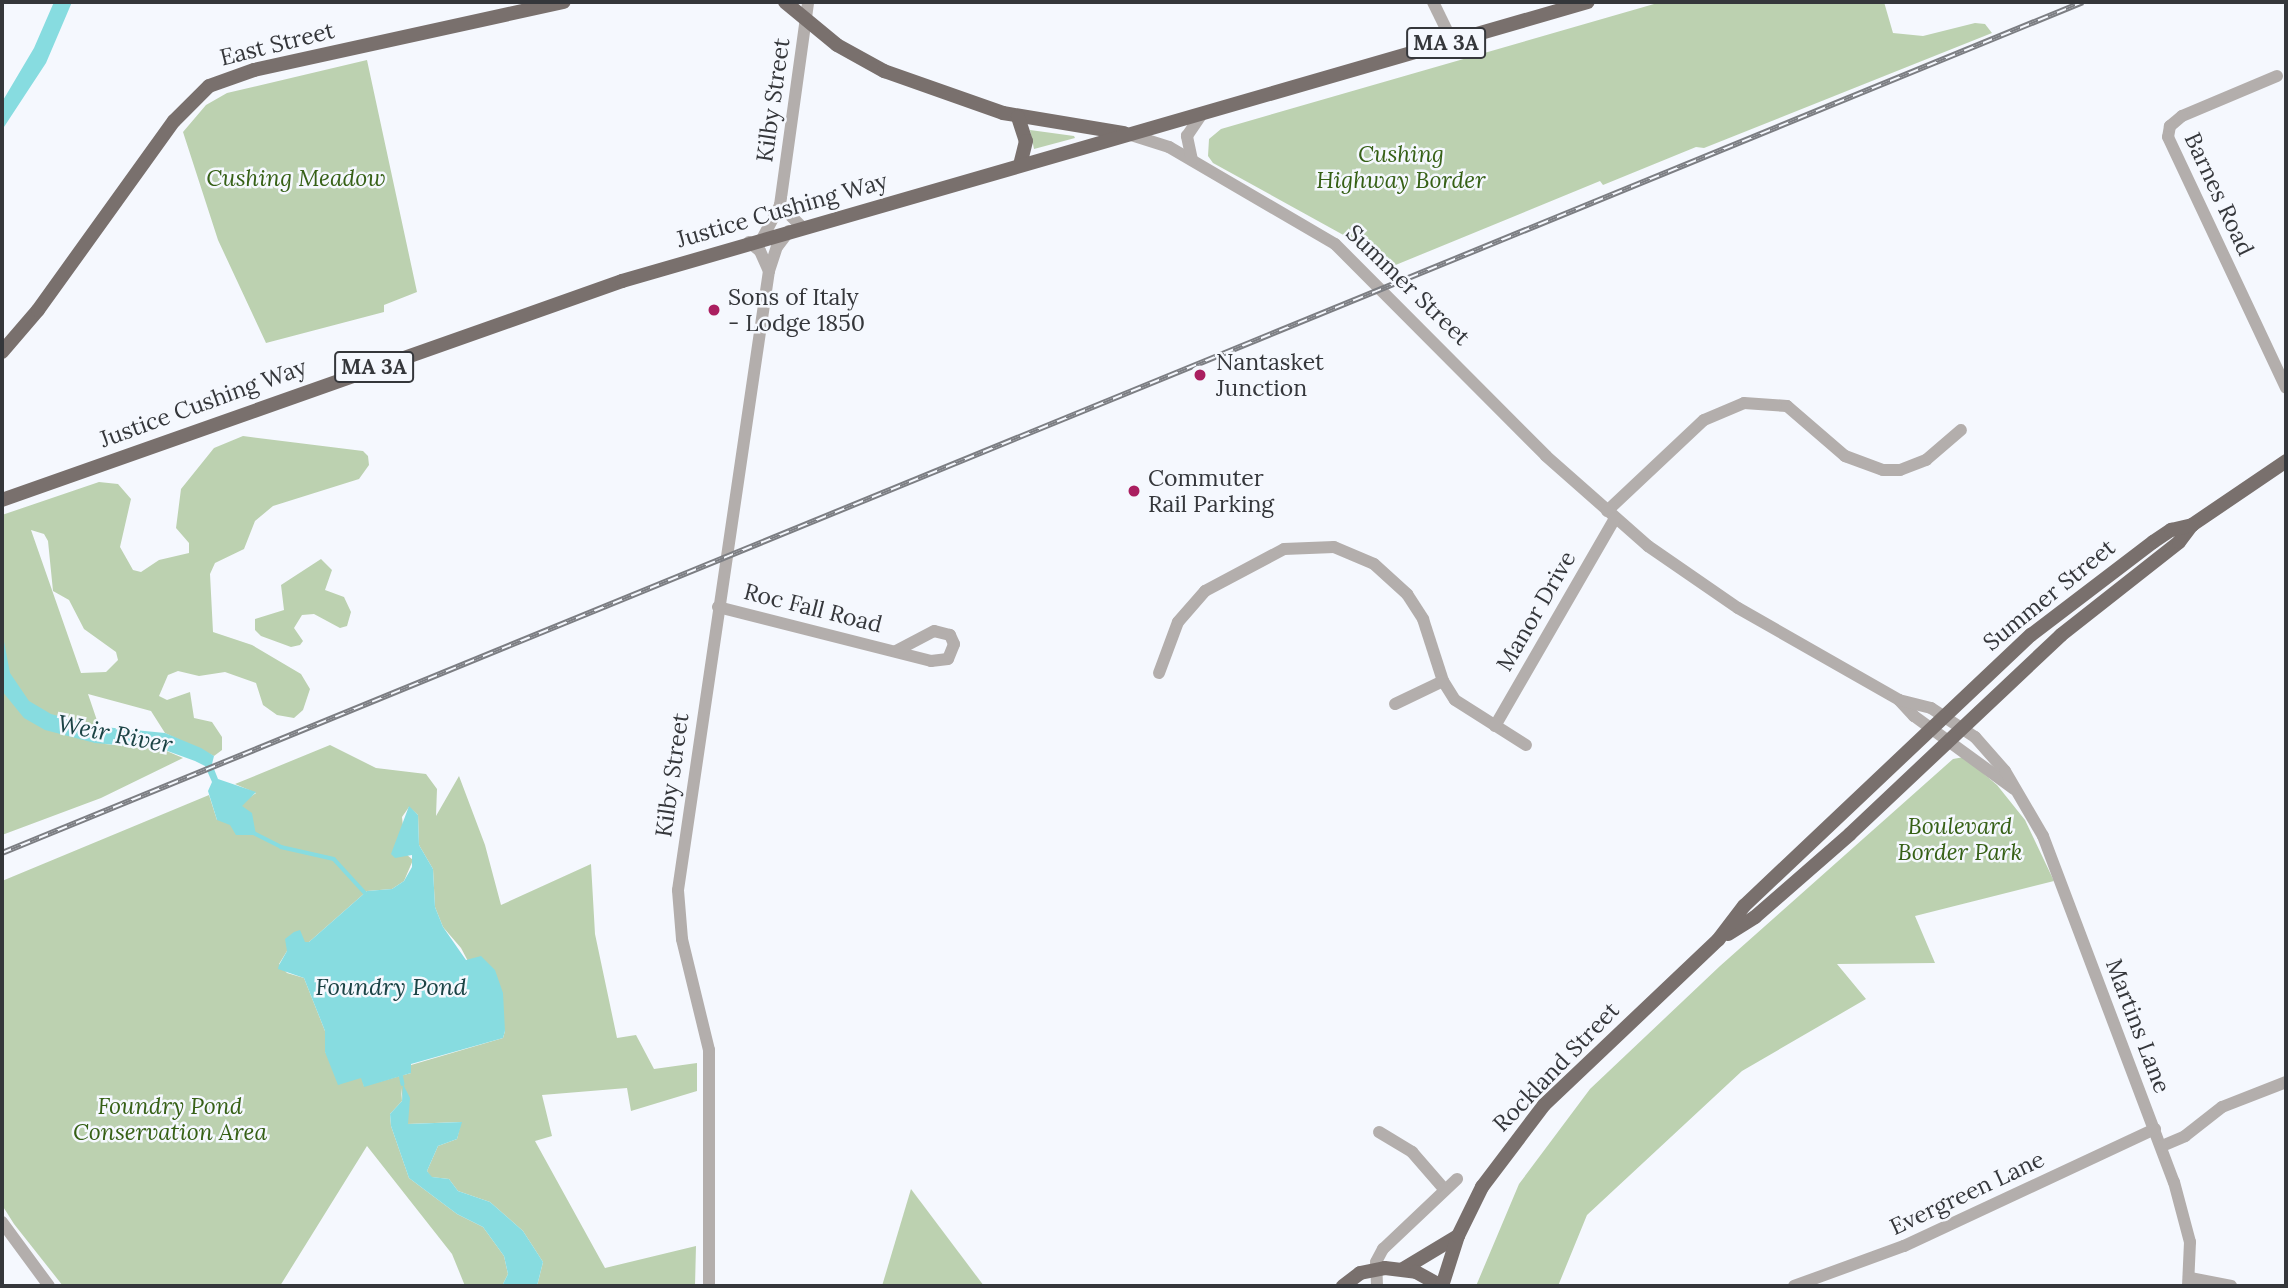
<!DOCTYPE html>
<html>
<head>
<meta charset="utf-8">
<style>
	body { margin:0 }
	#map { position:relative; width:2288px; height:1288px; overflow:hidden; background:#f5f8fe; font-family:Lora,serif }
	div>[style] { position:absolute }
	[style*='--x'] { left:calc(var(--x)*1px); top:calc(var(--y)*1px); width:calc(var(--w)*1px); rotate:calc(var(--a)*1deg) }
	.green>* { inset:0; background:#bcd1b0 }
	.water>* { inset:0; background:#87dce0 }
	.stream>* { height:3.5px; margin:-1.75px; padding:0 1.75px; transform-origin:1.75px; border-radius:1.75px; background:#87dce0 }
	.minor>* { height:12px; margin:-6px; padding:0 6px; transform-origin:6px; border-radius:6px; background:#b3aeac }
	.major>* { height:14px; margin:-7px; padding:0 7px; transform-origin:7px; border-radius:7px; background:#79706d }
	.rail>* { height:6px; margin-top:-3px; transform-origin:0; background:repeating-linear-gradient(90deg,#f5f8fe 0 10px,#7c7e83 0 20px); box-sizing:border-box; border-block:2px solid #7c7e83 }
	.dots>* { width:19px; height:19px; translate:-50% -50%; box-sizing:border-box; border:4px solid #f5f8fe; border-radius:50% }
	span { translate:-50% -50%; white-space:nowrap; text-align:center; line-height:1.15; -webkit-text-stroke:5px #f5f8fe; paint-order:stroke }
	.shield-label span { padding:2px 5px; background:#f5f8fe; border:2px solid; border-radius:5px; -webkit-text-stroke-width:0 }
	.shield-label { font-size:21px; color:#35373b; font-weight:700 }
	.street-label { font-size:23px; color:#35373b }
	.park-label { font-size:23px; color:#366016; font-style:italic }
	.poi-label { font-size:23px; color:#35373b }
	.left { translate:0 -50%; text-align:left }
	.water-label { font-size:24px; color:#1b4345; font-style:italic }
	.frame { position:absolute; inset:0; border:4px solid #35373b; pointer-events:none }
</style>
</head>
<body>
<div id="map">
	<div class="green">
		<div style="clip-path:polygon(1661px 2px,1884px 2px,1893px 33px,1923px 36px,1975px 23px,1985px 24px,1992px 33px,1704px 148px,1696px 147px,1603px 185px,1600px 181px,1381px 271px,1347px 237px,1213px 163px,1208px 156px,1209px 139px,1221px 129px)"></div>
		<div style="clip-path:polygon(367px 60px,417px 292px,384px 305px,384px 312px,266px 343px,218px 240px,183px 132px,206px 105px,227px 93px)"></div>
		<div style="clip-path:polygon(1030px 130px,1074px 136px,1075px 138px,1034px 149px)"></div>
		<div style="clip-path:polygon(evenodd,243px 436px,363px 451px,368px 456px,369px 465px,359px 479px,273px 506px,255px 521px,244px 549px,215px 563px,210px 574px,213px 632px,252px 645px,301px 674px,310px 689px,303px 710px,294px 718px,277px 715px,263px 705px,256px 683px,225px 672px,199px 676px,178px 671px,168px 675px,159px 696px,167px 700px,190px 692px,194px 718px,212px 722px,222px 737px,222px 750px,214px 756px,165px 733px,151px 711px,88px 694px,105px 744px,162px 749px,183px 758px,101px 798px,2px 835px,2px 515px,99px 482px,118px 484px,131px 499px,120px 547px,133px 570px,141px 572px,159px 560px,189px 553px,189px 543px,176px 528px,181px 489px,214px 448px,243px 436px,31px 530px,44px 534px,48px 541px,53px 591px,69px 600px,84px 629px,116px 652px,118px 660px,106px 672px,81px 673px,31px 530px)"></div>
		<div style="clip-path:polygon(321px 559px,332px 570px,325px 590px,344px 597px,351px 612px,347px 626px,340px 628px,314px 614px,302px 615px,294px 628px,303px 641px,300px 645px,291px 647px,261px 636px,255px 630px,255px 619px,284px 610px,281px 585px)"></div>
		<div style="clip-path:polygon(evenodd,330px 745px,376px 768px,426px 774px,437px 789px,436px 816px,459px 776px,485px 845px,501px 905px,591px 864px,595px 934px,617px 1038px,636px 1035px,654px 1069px,697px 1063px,697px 1091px,631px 1111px,627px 1088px,542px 1095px,552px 1136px,535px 1141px,605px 1268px,696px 1246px,695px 1286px,537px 1286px,543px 1262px,523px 1231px,490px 1202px,458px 1191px,449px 1179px,431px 1177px,427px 1171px,438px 1146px,457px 1139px,461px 1122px,407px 1124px,401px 1088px,402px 1101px,390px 1114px,391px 1126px,409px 1178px,457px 1214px,483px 1227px,504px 1256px,508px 1274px,502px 1286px,465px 1286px,452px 1254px,367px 1146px,280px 1286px,63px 1286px,14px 1224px,2px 1205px,2px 881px,209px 795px,217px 820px,256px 793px,235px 784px,330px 745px,409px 807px,418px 815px,419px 845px,433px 869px,435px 907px,443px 927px,461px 948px,505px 1031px,503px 1038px,411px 1065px,411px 1073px,364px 1086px,362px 1077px,325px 1052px,325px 1031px,304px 978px,287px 973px,279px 964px,287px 951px,309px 942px,367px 891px,392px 889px,404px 881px,413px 860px,406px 854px,402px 817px,409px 807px)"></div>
		<div style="clip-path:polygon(1964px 757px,1997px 785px,2025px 820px,2054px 881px,1915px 916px,1935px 963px,1837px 964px,1866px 999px,1742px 1071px,1587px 1215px,1558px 1286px,1476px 1286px,1519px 1184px,1590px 1089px,1720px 966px,1953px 759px)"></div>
		<div style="clip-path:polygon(911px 1189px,984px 1286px,882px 1286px)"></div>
	</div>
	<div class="water">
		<div style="clip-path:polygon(54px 2px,72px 2px,46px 63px,2px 130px,2px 102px,34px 48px)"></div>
		<div style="clip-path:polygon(2px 631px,10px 673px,29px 701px,51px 714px,94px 726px,165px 733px,201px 748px,214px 756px,212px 764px,218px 779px,256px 792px,242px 806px,252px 813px,256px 835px,236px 835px,230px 825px,217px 820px,208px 791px,212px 782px,205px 766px,195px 761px,162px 749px,95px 743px,45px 730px,24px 718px,2px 691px)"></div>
		<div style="clip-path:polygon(409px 806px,418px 815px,419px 845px,433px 869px,435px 907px,443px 927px,466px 960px,481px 956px,495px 970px,503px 993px,505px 1031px,503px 1038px,411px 1064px,411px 1073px,364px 1087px,361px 1078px,338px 1085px,325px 1052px,325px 1031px,304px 978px,278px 969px,279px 965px,287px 951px,285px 939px,294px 932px,300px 930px,305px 942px,309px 942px,367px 891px,392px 889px,404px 881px,412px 867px,412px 855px,395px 858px,391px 854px)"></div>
		<div style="clip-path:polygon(403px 1084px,410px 1098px,408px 1124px,462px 1122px,457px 1139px,438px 1146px,427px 1171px,432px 1177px,449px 1179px,458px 1191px,490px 1202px,523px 1231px,543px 1262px,537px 1286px,502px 1286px,508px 1274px,504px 1256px,483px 1227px,457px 1214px,409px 1178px,391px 1126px,390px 1114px,402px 1101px)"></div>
	</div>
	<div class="stream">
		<div style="--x:254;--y:833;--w:30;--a:27"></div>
		<div style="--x:281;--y:847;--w:54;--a:12.8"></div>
		<div style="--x:334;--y:859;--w:49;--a:47.5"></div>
		<div style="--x:401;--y:1074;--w:10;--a:79"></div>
	</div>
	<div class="minor">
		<div style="--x:1433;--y:2;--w:43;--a:64"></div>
		<div style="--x:2277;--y:76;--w:103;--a:157.2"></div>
		<div style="--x:2182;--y:116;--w:16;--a:140"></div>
		<div style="--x:2170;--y:126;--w:11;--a:100"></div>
		<div style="--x:2168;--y:137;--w:277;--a:64.8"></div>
		<div style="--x:1128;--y:134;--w:43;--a:17.6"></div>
		<div style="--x:1169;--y:147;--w:192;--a:30.3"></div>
		<div style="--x:1335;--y:244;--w:299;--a:45.1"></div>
		<div style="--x:1546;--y:456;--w:136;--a:41.4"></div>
		<div style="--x:1648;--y:546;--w:109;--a:34.6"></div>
		<div style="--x:1738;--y:608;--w:185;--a:29.7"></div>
		<div style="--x:1899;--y:700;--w:22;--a:47"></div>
		<div style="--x:1914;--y:716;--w:124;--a:36.1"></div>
		<div style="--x:1192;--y:160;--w:25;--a:-102"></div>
		<div style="--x:1187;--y:136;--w:27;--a:-56"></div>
		<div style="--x:780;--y:205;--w:31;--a:45"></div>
		<div style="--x:762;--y:239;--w:38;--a:-62"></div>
		<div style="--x:780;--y:205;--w:205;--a:-82.1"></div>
		<div style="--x:749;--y:242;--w:14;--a:39"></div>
		<div style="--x:760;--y:251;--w:22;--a:66"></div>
		<div style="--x:1607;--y:511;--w:133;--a:-43.2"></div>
		<div style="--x:1704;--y:420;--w:43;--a:-23"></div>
		<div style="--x:1744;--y:403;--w:43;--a:4"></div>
		<div style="--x:1787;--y:406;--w:77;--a:40.8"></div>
		<div style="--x:1845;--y:456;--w:40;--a:20.2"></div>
		<div style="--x:1883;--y:470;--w:17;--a:0"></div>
		<div style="--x:1900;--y:470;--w:28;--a:-21"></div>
		<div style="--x:1926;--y:460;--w:46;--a:-40.6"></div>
		<div style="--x:718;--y:607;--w:220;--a:14.2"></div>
		<div style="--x:931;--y:661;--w:17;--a:-7"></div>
		<div style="--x:948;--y:659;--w:16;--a:-68"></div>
		<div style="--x:954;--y:644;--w:10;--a:-114"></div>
		<div style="--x:950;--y:635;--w:16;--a:-166"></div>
		<div style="--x:934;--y:631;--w:43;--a:152.2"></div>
		<div style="--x:1159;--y:673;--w:54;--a:-69.6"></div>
		<div style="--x:1178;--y:622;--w:41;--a:-48.9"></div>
		<div style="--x:1205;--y:591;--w:89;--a:-28"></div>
		<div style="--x:1284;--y:549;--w:50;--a:-2.3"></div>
		<div style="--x:1334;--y:547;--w:43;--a:23"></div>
		<div style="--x:1374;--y:564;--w:45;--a:42.3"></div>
		<div style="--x:1407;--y:594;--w:30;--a:57"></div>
		<div style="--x:1423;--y:619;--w:65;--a:72.1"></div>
		<div style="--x:1443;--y:681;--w:22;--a:58"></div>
		<div style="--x:1455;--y:700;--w:84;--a:32.4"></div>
		<div style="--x:1899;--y:700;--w:33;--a:14"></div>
		<div style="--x:1931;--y:708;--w:53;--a:33.4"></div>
		<div style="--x:1975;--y:737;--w:45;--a:48.6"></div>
		<div style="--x:2005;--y:771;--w:75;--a:59.7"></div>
		<div style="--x:2043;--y:836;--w:370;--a:69.3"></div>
		<div style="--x:2174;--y:1182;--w:62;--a:75.1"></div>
		<div style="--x:2190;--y:1242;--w:44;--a:92.6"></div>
		<div style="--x:1395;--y:704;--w:53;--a:-25.6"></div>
		<div style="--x:1495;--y:726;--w:240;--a:-60"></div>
		<div style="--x:1379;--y:1132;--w:39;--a:31"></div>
		<div style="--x:1412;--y:1152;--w:50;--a:49"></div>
		<div style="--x:2162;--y:1146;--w:25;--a:-23"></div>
		<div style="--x:2185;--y:1136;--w:47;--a:-38.1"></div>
		<div style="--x:2222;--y:1107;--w:69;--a:-21.3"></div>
		<div style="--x:2;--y:1222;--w:79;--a:53.7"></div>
		<div style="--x:2190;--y:1278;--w:42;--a:11"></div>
		<div style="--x:709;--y:1286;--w:236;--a:-90"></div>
		<div style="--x:709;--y:1050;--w:114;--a:-103.7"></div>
		<div style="--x:682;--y:939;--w:49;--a:-94.7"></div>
		<div style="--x:678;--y:890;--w:626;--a:-81.64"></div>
		<div style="--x:769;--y:271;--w:25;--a:-72"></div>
		<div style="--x:777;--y:247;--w:20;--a:-53"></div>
		<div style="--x:1377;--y:1286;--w:24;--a:-92"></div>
		<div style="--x:1376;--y:1262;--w:15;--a:-62"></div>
		<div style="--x:1383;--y:1249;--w:102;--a:-43.4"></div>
		<div style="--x:1794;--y:1286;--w:117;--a:-20"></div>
		<div style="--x:1904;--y:1246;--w:277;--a:-25"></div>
	</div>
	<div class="major">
		<div style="--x:785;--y:2;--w:67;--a:39.6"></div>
		<div style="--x:837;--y:45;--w:54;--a:29"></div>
		<div style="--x:884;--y:71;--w:126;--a:19.4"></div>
		<div style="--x:1003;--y:113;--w:123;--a:9.4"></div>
		<div style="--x:1018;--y:117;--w:25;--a:72"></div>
		<div style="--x:1026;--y:141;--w:25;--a:104"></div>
		<div style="--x:2;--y:352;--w:55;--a:-49.4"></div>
		<div style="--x:38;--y:310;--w:233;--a:-54.3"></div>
		<div style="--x:174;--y:121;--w:49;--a:-45"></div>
		<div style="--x:209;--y:86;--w:48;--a:-19.6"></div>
		<div style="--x:254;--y:70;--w:317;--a:-12.4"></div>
		<div style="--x:2;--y:500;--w:658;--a:-19.45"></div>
		<div style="--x:622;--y:281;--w:1005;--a:-16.11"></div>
		<div style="--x:1728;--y:934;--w:32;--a:-32"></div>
		<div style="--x:1755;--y:917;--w:126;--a:-41.1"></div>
		<div style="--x:1850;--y:834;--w:290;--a:-43.3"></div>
		<div style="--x:2061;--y:635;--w:150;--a:-38.2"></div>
		<div style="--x:2179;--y:542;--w:21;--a:-53"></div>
		<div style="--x:2192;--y:525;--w:114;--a:-34.2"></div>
		<div style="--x:1403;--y:1269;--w:64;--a:-31"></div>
		<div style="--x:1343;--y:1286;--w:21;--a:-37"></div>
		<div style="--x:1360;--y:1273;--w:25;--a:-11"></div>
		<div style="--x:1385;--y:1268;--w:31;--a:7"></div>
		<div style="--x:1416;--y:1272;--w:29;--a:29"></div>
		<div style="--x:1442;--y:1286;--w:52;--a:-72.3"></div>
		<div style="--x:1458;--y:1236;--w:55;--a:-63.9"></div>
		<div style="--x:1482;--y:1187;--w:103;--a:-52.9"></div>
		<div style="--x:1544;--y:1105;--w:240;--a:-43.5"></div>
		<div style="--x:1718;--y:940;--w:43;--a:-52.6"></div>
		<div style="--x:1744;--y:906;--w:395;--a:-43.4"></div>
		<div style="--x:2031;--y:635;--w:153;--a:-37.3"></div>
		<div style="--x:2153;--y:542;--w:22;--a:-34"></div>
		<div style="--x:2171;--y:530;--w:22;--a:-13"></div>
	</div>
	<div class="rail">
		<div style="--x:2;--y:853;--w:2248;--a:-22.24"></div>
	</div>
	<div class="dots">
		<div style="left:714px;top:310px;background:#aa1f60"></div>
		<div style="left:1200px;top:375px;background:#aa1f60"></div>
		<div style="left:1134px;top:491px;background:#aa1f60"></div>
	</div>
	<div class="shield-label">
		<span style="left:1446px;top:43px">MA 3A</span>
		<span style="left:374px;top:367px">MA 3A</span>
	</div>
	<div class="street-label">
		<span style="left:277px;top:44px;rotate:-14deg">East Street</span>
		<span style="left:773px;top:100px;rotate:-82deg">Kilby Street</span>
		<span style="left:2219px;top:194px;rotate:65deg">Barnes Road</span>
		<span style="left:782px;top:210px;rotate:-16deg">Justice Cushing Way</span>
		<span style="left:1408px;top:285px;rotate:44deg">Summer Street</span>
		<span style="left:203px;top:403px;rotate:-20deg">Justice Cushing Way</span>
		<span style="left:2049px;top:595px;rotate:-39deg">Summer Street</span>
		<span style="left:813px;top:608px;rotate:14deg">Roc Fall Road</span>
		<span style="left:1536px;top:611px;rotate:-60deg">Manor Drive</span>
		<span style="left:672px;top:775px;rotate:-82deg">Kilby Street</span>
		<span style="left:2138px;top:1026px;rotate:69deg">Martins Lane</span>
		<span style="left:1556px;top:1067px;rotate:-46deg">Rockland Street</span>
		<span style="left:1967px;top:1193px;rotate:-25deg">Evergreen Lane</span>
	</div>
	<div class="park-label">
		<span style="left:1401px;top:167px">Cushing<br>Highway Border</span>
		<span style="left:296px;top:178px">Cushing Meadow</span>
		<span style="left:1960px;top:839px">Boulevard<br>Border Park</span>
		<span style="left:170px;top:1119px">Foundry Pond<br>Conservation Area</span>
	</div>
	<div class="poi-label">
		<span class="left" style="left:728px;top:310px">Sons of Italy<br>- Lodge 1850</span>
		<span class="left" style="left:1216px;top:375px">Nantasket<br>Junction</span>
		<span class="left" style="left:1148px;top:491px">Commuter<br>Rail Parking</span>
	</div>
	<div class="water-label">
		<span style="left:115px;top:734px;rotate:11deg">Weir River</span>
		<span style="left:391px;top:987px">Foundry Pond</span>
	</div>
	<div class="frame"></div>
</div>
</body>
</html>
